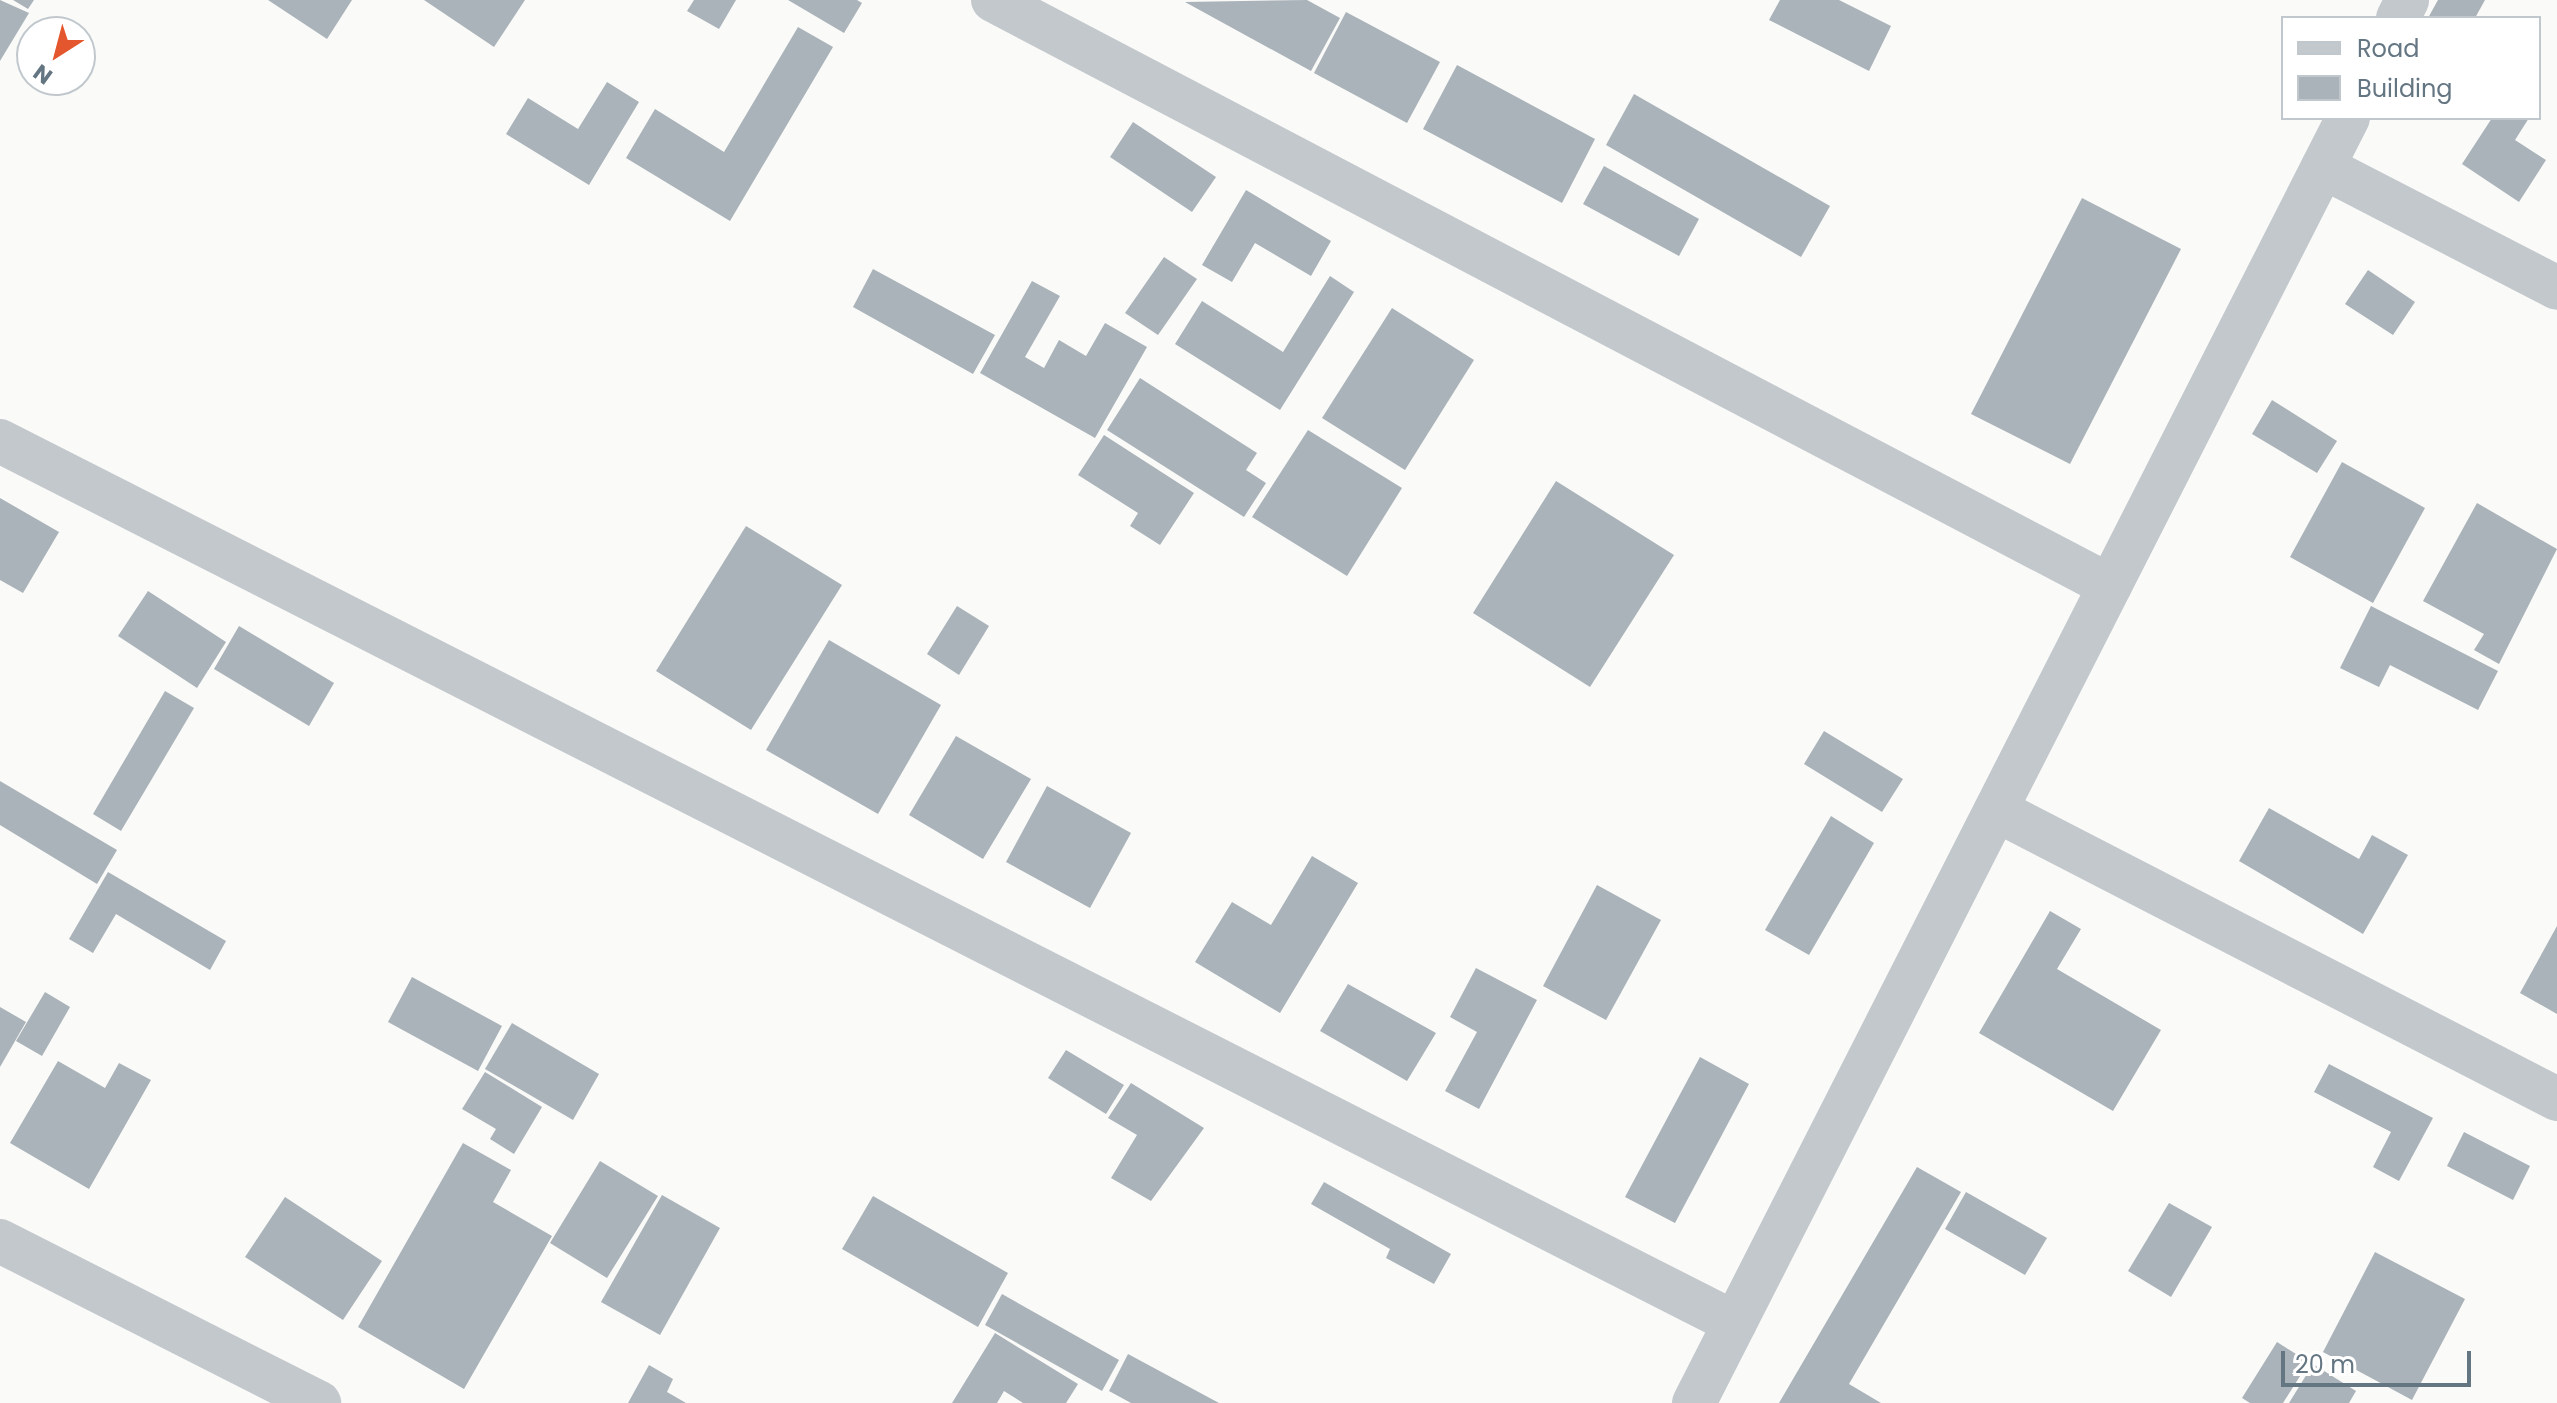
<!DOCTYPE html>
<html>
<head>
<meta charset="utf-8">
<style>
	body { margin:0 }
	#map { position:relative; width:2557px; height:1403px; overflow:hidden; background:#fafaf8; font-family:Poppins,sans-serif }
	div>[style] { position:absolute }
	[style*='--x'] { left:calc(var(--x)*1px); top:calc(var(--y)*1px); width:calc(var(--w)*1px); rotate:calc(var(--a)*1deg) }
	.building>* { inset:0; background:#aab3b9 }
	.minor>* { height:44px; margin:-22px; padding:0 22px; transform-origin:22px; border-radius:22px; background:#c3c8cc }
	span { translate:-50% -50%; white-space:nowrap; text-align:center; line-height:1.15; -webkit-text-stroke:8px #fff; paint-order:stroke }
	.legend { position:absolute; left:2281px; top:16px; width:260px; height:104px; box-sizing:border-box; background:#fff; border:2px solid #c1c8cd; margin:0; padding:10px 14px; list-style:none; font-size:24px; color:#657683 }
	.legend li { display:flex; align-items:center; gap:16px; height:40px }
	.legend b { width:40px; border:2px solid #c1c8cd }
	.north { position:absolute; left:16px; top:16px; width:80px; height:80px; box-sizing:border-box; background:#fff; border:2px solid #c1c8cd; border-radius:50%; rotate:216deg; font-size:22px; font-weight:700; line-height:32px; text-align:center; color:#657683 }
	.north::after { content:''; display:block; margin:auto; width:28px; height:36px; background:#e4572e; clip-path:polygon(50% 0,100% 100%,50% 72%,0 100%) }
	.scale { position:absolute; left:2281px; top:1351px; width:190px; height:36px; box-sizing:border-box; border:4px solid #657683; border-top:0; padding-left:10px; font-size:24px; line-height:28px; white-space:nowrap; color:#657683; -webkit-text-stroke:6px #fff; paint-order:stroke }
</style>
</head>
<body>
<div id="map">
	<div class="building">
		<div style="clip-path:polygon(0 0,29px 13px,0 61px)"></div>
		<div style="clip-path:polygon(13px 0,34px 0,28px 9px)"></div>
		<div style="clip-path:polygon(268px 0,352px 0,327px 39px)"></div>
		<div style="clip-path:polygon(424px 0,525px 0,494px 47px)"></div>
		<div style="clip-path:polygon(694px 0,736px 0,719px 29px,687px 11px)"></div>
		<div style="clip-path:polygon(788px 0,857px 0,862px 3px,844px 33px)"></div>
		<div style="clip-path:polygon(1307px 0,1340px 18px,1311px 71px,1185px 2px)"></div>
		<div style="clip-path:polygon(1780px 0,1839px 0,1891px 26px,1869px 71px,1769px 20px)"></div>
		<div style="clip-path:polygon(2438px 0,2485px 0,2475px 18px,2428px 18px)"></div>
		<div style="clip-path:polygon(1346px 12px,1440px 62px,1407px 123px,1314px 73px)"></div>
		<div style="clip-path:polygon(798px 27px,833px 47px,730px 221px,626px 158px,655px 109px,724px 152px)"></div>
		<div style="clip-path:polygon(1457px 65px,1595px 139px,1562px 203px,1423px 129px)"></div>
		<div style="clip-path:polygon(607px 82px,639px 102px,589px 185px,506px 134px,528px 98px,578px 129px)"></div>
		<div style="clip-path:polygon(1634px 94px,1830px 206px,1801px 257px,1606px 145px)"></div>
		<div style="clip-path:polygon(2492px 118px,2529px 118px,2515px 140px,2546px 160px,2519px 202px,2462px 164px)"></div>
		<div style="clip-path:polygon(1133px 122px,1216px 177px,1192px 212px,1110px 157px)"></div>
		<div style="clip-path:polygon(1604px 166px,1699px 219px,1679px 256px,1583px 204px)"></div>
		<div style="clip-path:polygon(1246px 190px,1331px 241px,1311px 276px,1255px 243px,1232px 282px,1202px 265px)"></div>
		<div style="clip-path:polygon(2082px 198px,2181px 249px,2070px 464px,1971px 414px)"></div>
		<div style="clip-path:polygon(1164px 257px,1197px 279px,1158px 335px,1125px 313px)"></div>
		<div style="clip-path:polygon(873px 269px,995px 335px,973px 374px,853px 307px)"></div>
		<div style="clip-path:polygon(2368px 270px,2415px 302px,2393px 335px,2345px 304px)"></div>
		<div style="clip-path:polygon(1330px 276px,1354px 292px,1280px 410px,1175px 344px,1202px 301px,1283px 352px)"></div>
		<div style="clip-path:polygon(1032px 281px,1060px 296px,1025px 357px,1044px 368px,1059px 340px,1086px 356px,1105px 323px,1147px 347px,1095px 438px,980px 373px)"></div>
		<div style="clip-path:polygon(1392px 308px,1474px 360px,1405px 470px,1322px 418px)"></div>
		<div style="clip-path:polygon(1140px 378px,1257px 453px,1246px 470px,1266px 483px,1244px 517px,1107px 430px)"></div>
		<div style="clip-path:polygon(2272px 400px,2337px 441px,2317px 473px,2252px 434px)"></div>
		<div style="clip-path:polygon(1308px 430px,1402px 488px,1347px 576px,1252px 517px)"></div>
		<div style="clip-path:polygon(1104px 435px,1194px 493px,1160px 545px,1130px 526px,1138px 513px,1078px 475px)"></div>
		<div style="clip-path:polygon(2342px 462px,2425px 508px,2373px 603px,2290px 557px)"></div>
		<div style="clip-path:polygon(1556px 481px,1674px 555px,1590px 687px,1473px 613px)"></div>
		<div style="clip-path:polygon(0 498px,59px 532px,23px 593px,0 580px)"></div>
		<div style="clip-path:polygon(2477px 503px,2557px 549px,2499px 664px,2474px 650px,2484px 634px,2423px 601px)"></div>
		<div style="clip-path:polygon(746px 526px,842px 585px,751px 730px,656px 671px)"></div>
		<div style="clip-path:polygon(148px 591px,226px 642px,197px 688px,118px 636px)"></div>
		<div style="clip-path:polygon(957px 606px,989px 626px,959px 675px,927px 654px)"></div>
		<div style="clip-path:polygon(2371px 606px,2498px 671px,2478px 710px,2390px 665px,2379px 687px,2340px 668px)"></div>
		<div style="clip-path:polygon(239px 626px,334px 683px,309px 726px,214px 669px)"></div>
		<div style="clip-path:polygon(829px 640px,941px 705px,878px 814px,766px 750px)"></div>
		<div style="clip-path:polygon(165px 691px,194px 708px,121px 831px,93px 814px)"></div>
		<div style="clip-path:polygon(1824px 731px,1903px 779px,1882px 812px,1804px 764px)"></div>
		<div style="clip-path:polygon(956px 736px,1031px 779px,983px 859px,909px 815px)"></div>
		<div style="clip-path:polygon(0 781px,117px 850px,97px 884px,0 825px)"></div>
		<div style="clip-path:polygon(1047px 786px,1131px 833px,1090px 908px,1006px 862px)"></div>
		<div style="clip-path:polygon(2269px 808px,2359px 859px,2372px 835px,2408px 855px,2363px 934px,2239px 861px)"></div>
		<div style="clip-path:polygon(1831px 816px,1874px 843px,1809px 955px,1765px 930px)"></div>
		<div style="clip-path:polygon(1312px 856px,1358px 883px,1280px 1013px,1195px 962px,1232px 902px,1271px 925px)"></div>
		<div style="clip-path:polygon(108px 872px,226px 941px,210px 970px,116px 914px,93px 953px,69px 939px)"></div>
		<div style="clip-path:polygon(1597px 885px,1661px 920px,1606px 1020px,1543px 986px)"></div>
		<div style="clip-path:polygon(2050px 911px,2081px 929px,2057px 969px,2161px 1030px,2113px 1111px,1979px 1033px)"></div>
		<div style="clip-path:polygon(2557px 926px,2557px 1014px,2520px 993px)"></div>
		<div style="clip-path:polygon(1476px 968px,1537px 1000px,1479px 1109px,1445px 1091px,1477px 1032px,1450px 1017px)"></div>
		<div style="clip-path:polygon(412px 977px,502px 1026px,478px 1071px,388px 1022px)"></div>
		<div style="clip-path:polygon(1348px 984px,1436px 1033px,1407px 1081px,1320px 1031px)"></div>
		<div style="clip-path:polygon(45px 992px,70px 1007px,42px 1056px,16px 1041px)"></div>
		<div style="clip-path:polygon(0 1007px,26px 1022px,0 1067px)"></div>
		<div style="clip-path:polygon(512px 1023px,599px 1074px,573px 1120px,485px 1069px)"></div>
		<div style="clip-path:polygon(1066px 1050px,1124px 1085px,1106px 1114px,1048px 1078px)"></div>
		<div style="clip-path:polygon(1700px 1057px,1749px 1084px,1675px 1223px,1625px 1197px)"></div>
		<div style="clip-path:polygon(58px 1061px,105px 1088px,119px 1063px,151px 1080px,89px 1189px,10px 1143px)"></div>
		<div style="clip-path:polygon(2329px 1064px,2433px 1118px,2399px 1181px,2373px 1167px,2391px 1132px,2314px 1092px)"></div>
		<div style="clip-path:polygon(485px 1072px,542px 1107px,514px 1154px,490px 1139px,496px 1129px,462px 1109px)"></div>
		<div style="clip-path:polygon(1131px 1083px,1204px 1128px,1151px 1201px,1111px 1178px,1137px 1135px,1108px 1118px)"></div>
		<div style="clip-path:polygon(2464px 1132px,2530px 1166px,2513px 1200px,2447px 1166px)"></div>
		<div style="clip-path:polygon(463px 1143px,511px 1170px,493px 1202px,552px 1236px,464px 1389px,358px 1327px)"></div>
		<div style="clip-path:polygon(600px 1161px,658px 1196px,607px 1278px,550px 1243px)"></div>
		<div style="clip-path:polygon(1917px 1167px,1961px 1192px,1849px 1384px,1881px 1403px,1779px 1403px)"></div>
		<div style="clip-path:polygon(1324px 1182px,1451px 1254px,1434px 1284px,1386px 1258px,1390px 1249px,1311px 1204px)"></div>
		<div style="clip-path:polygon(1966px 1192px,2047px 1238px,2025px 1275px,1945px 1229px)"></div>
		<div style="clip-path:polygon(662px 1195px,720px 1228px,660px 1335px,601px 1302px)"></div>
		<div style="clip-path:polygon(873px 1196px,1008px 1273px,978px 1327px,842px 1249px)"></div>
		<div style="clip-path:polygon(285px 1197px,382px 1261px,343px 1320px,245px 1257px)"></div>
		<div style="clip-path:polygon(2169px 1203px,2212px 1227px,2171px 1297px,2128px 1271px)"></div>
		<div style="clip-path:polygon(2375px 1252px,2465px 1299px,2412px 1400px,2323px 1352px)"></div>
		<div style="clip-path:polygon(1002px 1294px,1119px 1360px,1102px 1391px,985px 1325px)"></div>
		<div style="clip-path:polygon(995px 1333px,1078px 1384px,1066px 1403px,1023px 1403px,1004px 1391px,997px 1403px,952px 1403px)"></div>
		<div style="clip-path:polygon(2277px 1342px,2309px 1362px,2283px 1403px,2250px 1403px,2242px 1398px)"></div>
		<div style="clip-path:polygon(1128px 1354px,1219px 1403px,1131px 1403px,1109px 1391px)"></div>
		<div style="clip-path:polygon(2313px 1364px,2356px 1391px,2349px 1403px,2289px 1403px)"></div>
		<div style="clip-path:polygon(649px 1365px,673px 1379px,667px 1392px,686px 1403px,628px 1403px)"></div>
	</div>
	<div class="minor">
		<div style="--x:993;--y:0;--w:1261;--a:27.68"></div>
		<div style="--x:2398;--y:18;--w:20;--a:-63"></div>
		<div style="--x:2323;--y:167;--w:263;--a:27.3"></div>
		<div style="--x:0;--y:441;--w:1946;--a:26.95"></div>
		<div style="--x:1996;--y:810;--w:631;--a:27.26"></div>
		<div style="--x:0;--y:1241;--w:358;--a:26.9"></div>
		<div style="--x:1694;--y:1403;--w:1442;--a:-63.03"></div>
	</div>
	<ul class="legend">
	<li><b style="height:10px;background:#c3c8cc"></b>Road</li>
	<li><b style="height:22px;background:#aab3b9"></b>Building</li>
	</ul>
	<div class="north">N</div>
	<div class="scale">20 m</div>
</div>
</body>
</html>
